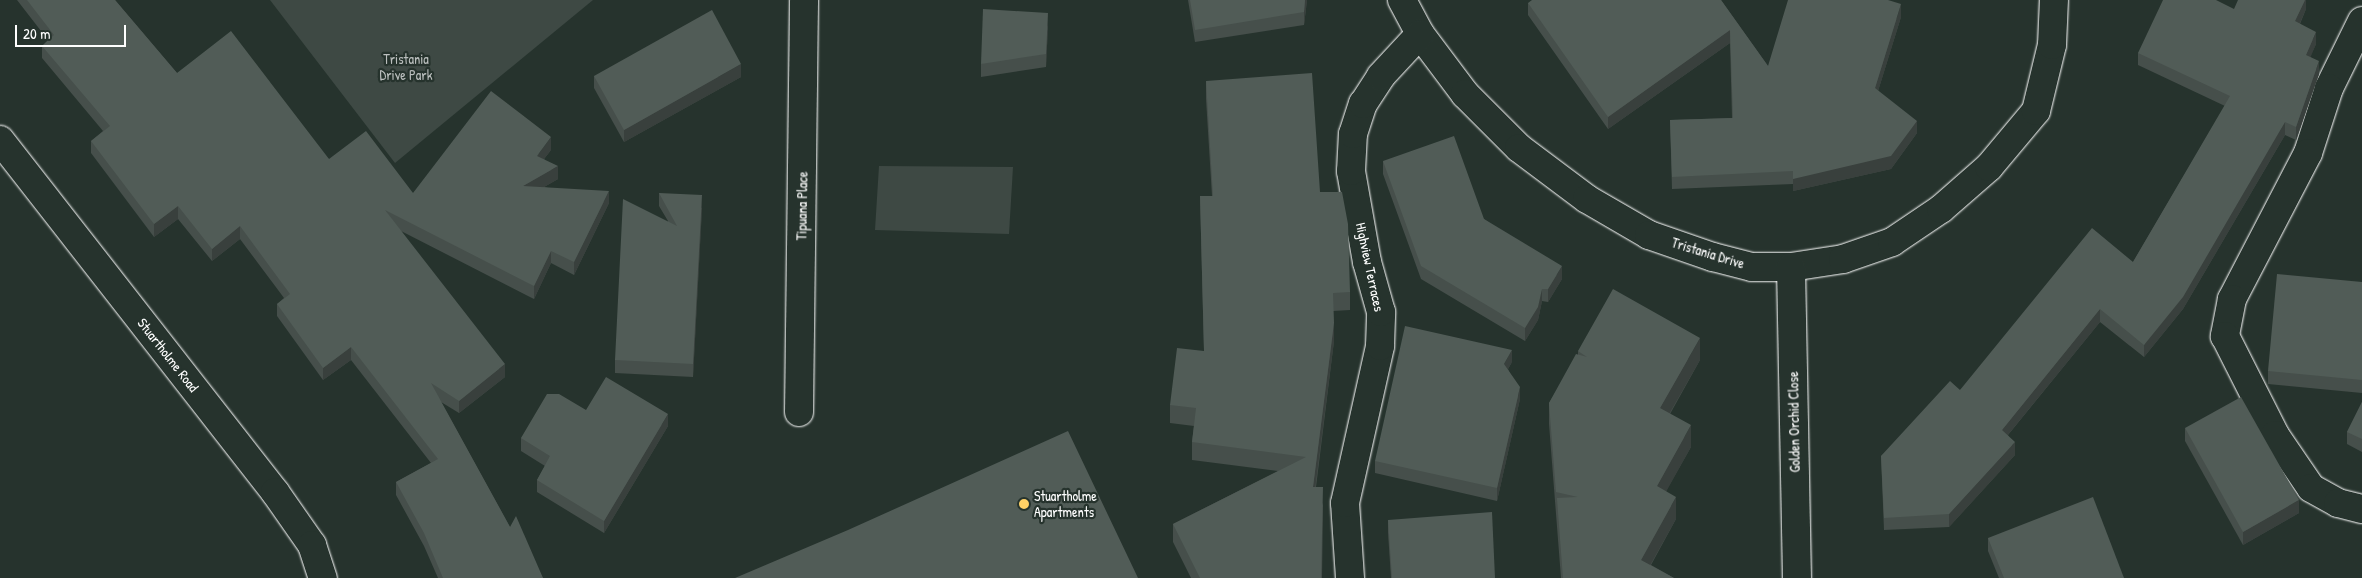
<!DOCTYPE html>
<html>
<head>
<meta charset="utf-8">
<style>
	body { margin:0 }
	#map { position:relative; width:2362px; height:578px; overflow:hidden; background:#26332d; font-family:"Patrick Hand",sans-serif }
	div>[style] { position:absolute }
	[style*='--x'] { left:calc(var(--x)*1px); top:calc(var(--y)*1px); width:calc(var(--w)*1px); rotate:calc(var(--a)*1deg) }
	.green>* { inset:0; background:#3e4944 }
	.roads { filter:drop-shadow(0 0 1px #fff) drop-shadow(0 0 1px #fff) }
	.minor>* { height:28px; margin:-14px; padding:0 14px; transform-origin:14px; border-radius:14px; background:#26332d }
	.major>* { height:28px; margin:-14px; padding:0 14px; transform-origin:14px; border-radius:14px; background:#26332d }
	.wall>* { inset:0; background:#464f4b }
	.shaded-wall>* { inset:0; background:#39403d }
	.building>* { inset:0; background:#515c57 }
	.dots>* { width:14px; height:14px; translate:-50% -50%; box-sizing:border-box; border:2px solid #26332d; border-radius:50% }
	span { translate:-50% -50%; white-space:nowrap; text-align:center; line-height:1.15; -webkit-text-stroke:4.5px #26332d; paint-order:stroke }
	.park-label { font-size:14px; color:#bbbfbe }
	.street-label { font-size:14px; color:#fff }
	.poi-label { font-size:14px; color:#fff }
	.left { translate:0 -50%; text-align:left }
	.scale { position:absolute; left:15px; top:25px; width:111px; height:22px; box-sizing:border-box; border:2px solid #fff; border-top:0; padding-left:6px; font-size:15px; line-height:18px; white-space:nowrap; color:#fff; -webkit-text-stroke:4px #26332d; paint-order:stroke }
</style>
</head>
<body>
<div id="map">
	<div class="green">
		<div style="clip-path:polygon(270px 0,593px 0,395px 163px)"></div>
		<div style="clip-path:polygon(879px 166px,1013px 167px,1009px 234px,875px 230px)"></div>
	</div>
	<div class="roads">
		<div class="minor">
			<div style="--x:1402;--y:0;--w:38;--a:62"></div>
			<div style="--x:1420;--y:34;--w:75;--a:53.1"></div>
			<div style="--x:1465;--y:94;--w:76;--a:45"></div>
			<div style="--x:1519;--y:148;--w:85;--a:36.9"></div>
			<div style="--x:1587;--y:199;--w:72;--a:30.1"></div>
			<div style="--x:1649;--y:235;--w:68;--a:19"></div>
			<div style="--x:1713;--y:257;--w:40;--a:14.4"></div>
			<div style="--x:1752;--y:267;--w:39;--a:0"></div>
			<div style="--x:1791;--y:267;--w:53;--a:-8.7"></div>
			<div style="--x:1843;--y:259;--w:52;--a:-19.1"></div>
			<div style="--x:1892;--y:242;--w:59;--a:-34"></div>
			<div style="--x:1941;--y:209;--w:64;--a:-41.2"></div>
			<div style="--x:1989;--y:167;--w:73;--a:-50"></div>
			<div style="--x:2036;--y:111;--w:68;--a:-76.4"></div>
			<div style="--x:2052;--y:45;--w:45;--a:-87.5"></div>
			<div style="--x:2362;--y:21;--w:75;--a:116.2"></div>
			<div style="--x:2329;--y:88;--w:68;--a:107.9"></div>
			<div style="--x:2308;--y:153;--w:165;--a:117.5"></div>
			<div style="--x:2232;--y:299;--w:38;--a:101"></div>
			<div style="--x:2225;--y:336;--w:111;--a:63.2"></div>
			<div style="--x:2275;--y:435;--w:64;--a:55.8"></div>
			<div style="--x:2311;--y:488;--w:31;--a:29"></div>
			<div style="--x:2338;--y:503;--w:25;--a:14"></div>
			<div style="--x:1791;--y:267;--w:311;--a:88.9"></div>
			<div style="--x:799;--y:412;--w:412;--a:-89.3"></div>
			<div style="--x:1350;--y:578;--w:75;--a:-93.8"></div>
			<div style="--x:1345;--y:503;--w:161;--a:-77.4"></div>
			<div style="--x:1380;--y:346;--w:34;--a:-88"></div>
			<div style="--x:1381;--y:312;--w:52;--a:-105.6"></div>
			<div style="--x:1367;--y:262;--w:92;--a:-100"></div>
			<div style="--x:1351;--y:171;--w:37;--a:-87"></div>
			<div style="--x:1353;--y:134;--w:32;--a:-72"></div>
			<div style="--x:1363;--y:104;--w:33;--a:-57"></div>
			<div style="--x:1381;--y:76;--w:57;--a:-47.1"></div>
		</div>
		<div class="major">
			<div style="--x:0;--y:140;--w:447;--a:52"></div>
			<div style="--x:275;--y:492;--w:65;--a:55.1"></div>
			<div style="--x:312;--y:545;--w:35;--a:72"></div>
		</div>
	</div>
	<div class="wall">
		<div style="clip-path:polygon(17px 0,115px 0,177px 73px,329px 159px,413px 193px,551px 150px,544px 159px,558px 179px,544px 187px,609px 203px,574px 275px,551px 263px,534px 299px,401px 231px,505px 377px,459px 413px,441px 402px,510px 527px,543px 578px,438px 578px,424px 546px,396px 495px,396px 482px,431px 463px,351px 360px,323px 380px,277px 316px,277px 304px,284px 298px,240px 239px,212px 261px,178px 219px,154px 237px,91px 153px,91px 141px,103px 131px,42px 58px,42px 46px,48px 40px)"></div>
		<div style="clip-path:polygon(1188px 0,1307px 0,1304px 25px,1195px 42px)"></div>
		<div style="clip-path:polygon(1721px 0,1768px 66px,1901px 17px,1878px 91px,1917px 133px,1891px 169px,1793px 191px,1793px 184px,1672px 189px,1670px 120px,1732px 118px,1730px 43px,1608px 129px,1528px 15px,1528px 3px)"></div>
		<div style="clip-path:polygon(2306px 0,2306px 9px,2300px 24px,2316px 44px,2310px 57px,2319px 74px,2296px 140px,2285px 135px,2183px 309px,2144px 357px,2100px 322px,2008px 435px,2015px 455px,1949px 527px,1884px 530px,1881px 456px,1960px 390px,2133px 262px,2225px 106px,2138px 65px,2138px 53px)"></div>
		<div style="clip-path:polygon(1048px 26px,1046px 67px,981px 77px,981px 64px)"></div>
		<div style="clip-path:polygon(594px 76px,741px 77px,624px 142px,594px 88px)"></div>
		<div style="clip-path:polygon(1206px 81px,1320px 192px,1350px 292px,1350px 310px,1333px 311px,1334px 341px,1316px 487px,1323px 505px,1322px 578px,1191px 578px,1173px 542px,1173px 524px,1278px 471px,1192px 460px,1192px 442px,1194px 426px,1170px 423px,1170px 405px,1204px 351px,1200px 196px,1212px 196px,1206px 99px)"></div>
		<div style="clip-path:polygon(1383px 161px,1484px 219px,1562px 279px,1548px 302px,1542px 301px,1538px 320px,1525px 341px,1421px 279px,1383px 174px)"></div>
		<div style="clip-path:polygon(659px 193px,702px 208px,693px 377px,615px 373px,615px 360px,668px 221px,659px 206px)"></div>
		<div style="clip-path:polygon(2362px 282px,2362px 393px,2268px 384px,2268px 371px)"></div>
		<div style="clip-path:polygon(1578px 351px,1700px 360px,1670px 414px,1691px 447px,1666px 491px,1676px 519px,1651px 565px,1674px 578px,1561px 578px,1549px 424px,1549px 403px,1578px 355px)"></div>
		<div style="clip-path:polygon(1512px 362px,1508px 369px,1520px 399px,1497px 501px,1375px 473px,1375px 461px)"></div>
		<div style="clip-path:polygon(2362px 402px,2362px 452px,2347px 444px,2347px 432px)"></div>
		<div style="clip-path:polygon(586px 410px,668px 426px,604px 533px,537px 492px,537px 480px,545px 466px,521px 451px,521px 438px)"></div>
		<div style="clip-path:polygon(2185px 428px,2299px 513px,2243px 545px,2185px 441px)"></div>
		<div style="clip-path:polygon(1388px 520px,1495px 578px,1391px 578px,1388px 533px)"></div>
		<div style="clip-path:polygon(1988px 538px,2124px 578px,1999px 578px,1988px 551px)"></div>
	</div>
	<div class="shaded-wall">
		<div style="clip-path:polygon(1305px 0,1307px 0,1304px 25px,1304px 12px)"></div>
		<div style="clip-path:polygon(2305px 0,2306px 0,2306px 9px,2295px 34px,2295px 21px)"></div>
		<div style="clip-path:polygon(1901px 4px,1901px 17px,1875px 101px,1875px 88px)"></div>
		<div style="clip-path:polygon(1048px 13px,1048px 26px,1046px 67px,1046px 54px)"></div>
		<div style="clip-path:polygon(1730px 30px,1730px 43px,1608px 129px,1608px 117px)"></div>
		<div style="clip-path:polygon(2316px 32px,2316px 44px,2306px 68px,2306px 55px)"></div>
		<div style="clip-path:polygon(2319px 61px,2319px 74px,2296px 140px,2296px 127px)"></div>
		<div style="clip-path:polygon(741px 64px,741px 77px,624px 142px,624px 130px)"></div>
		<div style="clip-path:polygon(1917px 121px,1917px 133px,1891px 169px,1793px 191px,1793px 179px)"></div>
		<div style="clip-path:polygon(2285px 122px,2285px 135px,2183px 309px,2144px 357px,2144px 345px)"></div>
		<div style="clip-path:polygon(551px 137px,551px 150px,537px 168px,537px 156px)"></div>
		<div style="clip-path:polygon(558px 166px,558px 179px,523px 199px,523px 186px)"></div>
		<div style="clip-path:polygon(609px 191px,609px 203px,574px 275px,574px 262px)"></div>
		<div style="clip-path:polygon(702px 195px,702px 208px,693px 377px,693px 364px)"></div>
		<div style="clip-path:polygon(178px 206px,178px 219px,154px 237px,154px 224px)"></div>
		<div style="clip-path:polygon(240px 226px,240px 239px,212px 261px,212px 249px)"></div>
		<div style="clip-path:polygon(551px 251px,551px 263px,534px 299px,534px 286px)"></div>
		<div style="clip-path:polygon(1562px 266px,1562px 279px,1548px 302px,1548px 289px)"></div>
		<div style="clip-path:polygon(1542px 289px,1542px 301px,1538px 320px,1525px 341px,1525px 328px)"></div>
		<div style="clip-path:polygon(2100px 309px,2100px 322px,2002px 442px,2002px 430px)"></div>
		<div style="clip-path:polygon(1334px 323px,1334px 341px,1313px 505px,1313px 487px)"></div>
		<div style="clip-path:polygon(1700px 338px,1700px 360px,1660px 430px,1660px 408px)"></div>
		<div style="clip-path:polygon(351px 347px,351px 360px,323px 380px,323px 368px)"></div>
		<div style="clip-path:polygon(1512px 350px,1512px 362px,1504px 376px,1504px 364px)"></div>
		<div style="clip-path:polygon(505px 364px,505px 377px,459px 413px,459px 401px)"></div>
		<div style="clip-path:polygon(1520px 387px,1520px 399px,1497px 501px,1497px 488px)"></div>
		<div style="clip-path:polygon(668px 414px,668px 426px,604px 533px,604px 521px)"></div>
		<div style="clip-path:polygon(1691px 425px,1691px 447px,1657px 508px,1657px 486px)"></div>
		<div style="clip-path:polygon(2015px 442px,2015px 455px,1949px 527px,1949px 514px)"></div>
		<div style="clip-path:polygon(1676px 497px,1676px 519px,1643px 578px,1641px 560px)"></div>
		<div style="clip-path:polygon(2299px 500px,2299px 513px,2243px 545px,2243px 532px)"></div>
	</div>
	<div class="building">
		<div style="clip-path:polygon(27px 0,115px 0,177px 73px,231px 31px,329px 159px,366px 131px,413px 193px,491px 91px,551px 137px,537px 156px,558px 166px,523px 186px,609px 191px,574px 262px,551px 251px,534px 286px,385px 210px,505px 364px,459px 401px,431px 383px,510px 527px,516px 516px,543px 578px,443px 578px,424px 533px,396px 482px,438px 459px,351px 347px,323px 368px,277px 304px,290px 294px,240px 226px,212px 249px,178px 206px,154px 224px,91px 141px,110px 126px,42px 46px,54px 35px)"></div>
		<div style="clip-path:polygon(1190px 0,1305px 0,1304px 12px,1195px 30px)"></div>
		<div style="clip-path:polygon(1532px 0,1721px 0,1768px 66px,1788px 0,1888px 0,1901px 4px,1875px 88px,1917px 121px,1891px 156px,1793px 179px,1793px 171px,1672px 177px,1670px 120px,1733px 118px,1730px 30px,1608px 117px,1528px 3px)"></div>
		<div style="clip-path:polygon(2163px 0,2216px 0,2234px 9px,2238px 0,2305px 0,2295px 21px,2316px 32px,2306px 55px,2319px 61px,2296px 127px,2285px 122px,2183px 297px,2144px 345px,2100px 309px,2002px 430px,2015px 442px,1949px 514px,1884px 518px,1881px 456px,1950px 381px,1960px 390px,2092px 228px,2133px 262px,2230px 96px,2138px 53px)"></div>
		<div style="clip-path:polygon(983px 9px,1048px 13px,1046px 54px,981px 64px)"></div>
		<div style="clip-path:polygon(712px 10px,741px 64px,624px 130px,594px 76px)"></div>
		<div style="clip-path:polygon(1312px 73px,1320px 192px,1342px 192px,1348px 224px,1350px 292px,1333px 293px,1334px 323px,1313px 487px,1323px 487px,1321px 578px,1200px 578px,1173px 524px,1306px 457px,1192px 442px,1196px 408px,1170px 405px,1177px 348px,1204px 351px,1200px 196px,1213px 196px,1206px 81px)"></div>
		<div style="clip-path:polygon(1454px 136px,1484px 219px,1562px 266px,1548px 289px,1542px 289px,1538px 307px,1525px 328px,1421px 266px,1383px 161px)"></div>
		<div style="clip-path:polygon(659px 193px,702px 195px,693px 364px,615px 360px,623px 199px,677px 226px)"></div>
		<div style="clip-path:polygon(2277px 274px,2362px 282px,2362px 380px,2268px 371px)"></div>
		<div style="clip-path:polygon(1613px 289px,1700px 338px,1660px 408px,1691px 425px,1657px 486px,1676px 497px,1641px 560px,1674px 578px,1563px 578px,1557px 498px,1578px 497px,1556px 492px,1549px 403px,1576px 354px,1587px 357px,1578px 351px)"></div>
		<div style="clip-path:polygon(1405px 326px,1512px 350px,1504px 364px,1520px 387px,1497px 488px,1375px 461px)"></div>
		<div style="clip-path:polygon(606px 377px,668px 414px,604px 521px,537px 480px,550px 456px,521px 438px,547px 394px,559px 394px,586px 410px)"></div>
		<div style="clip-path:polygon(2241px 397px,2299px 500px,2243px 532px,2185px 428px)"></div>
		<div style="clip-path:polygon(2362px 402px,2362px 439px,2347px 432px)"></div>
		<div style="clip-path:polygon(1068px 431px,1138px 578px,735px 578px,848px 530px)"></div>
		<div style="clip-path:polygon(2093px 497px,2124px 578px,2004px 578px,1988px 538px)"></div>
		<div style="clip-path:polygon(1492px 512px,1495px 578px,1392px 578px,1388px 520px)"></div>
	</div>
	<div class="dots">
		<div style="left:1024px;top:504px;background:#ffd166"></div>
	</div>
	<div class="park-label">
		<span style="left:406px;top:67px">Tristania<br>Drive Park</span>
	</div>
	<div class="street-label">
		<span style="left:802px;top:206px;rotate:-89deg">Tipuana Place</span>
		<span style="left:1708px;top:253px;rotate:17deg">Tristania Drive</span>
		<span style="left:1370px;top:267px;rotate:78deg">Highview Terraces</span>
		<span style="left:168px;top:355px;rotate:52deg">Stuartholme Road</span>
		<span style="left:1794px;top:422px;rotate:-91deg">Golden Orchid Close</span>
	</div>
	<div class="poi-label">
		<span class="left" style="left:1034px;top:504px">Stuartholme<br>Apartments</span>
	</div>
	<div class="scale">20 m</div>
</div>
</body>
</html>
